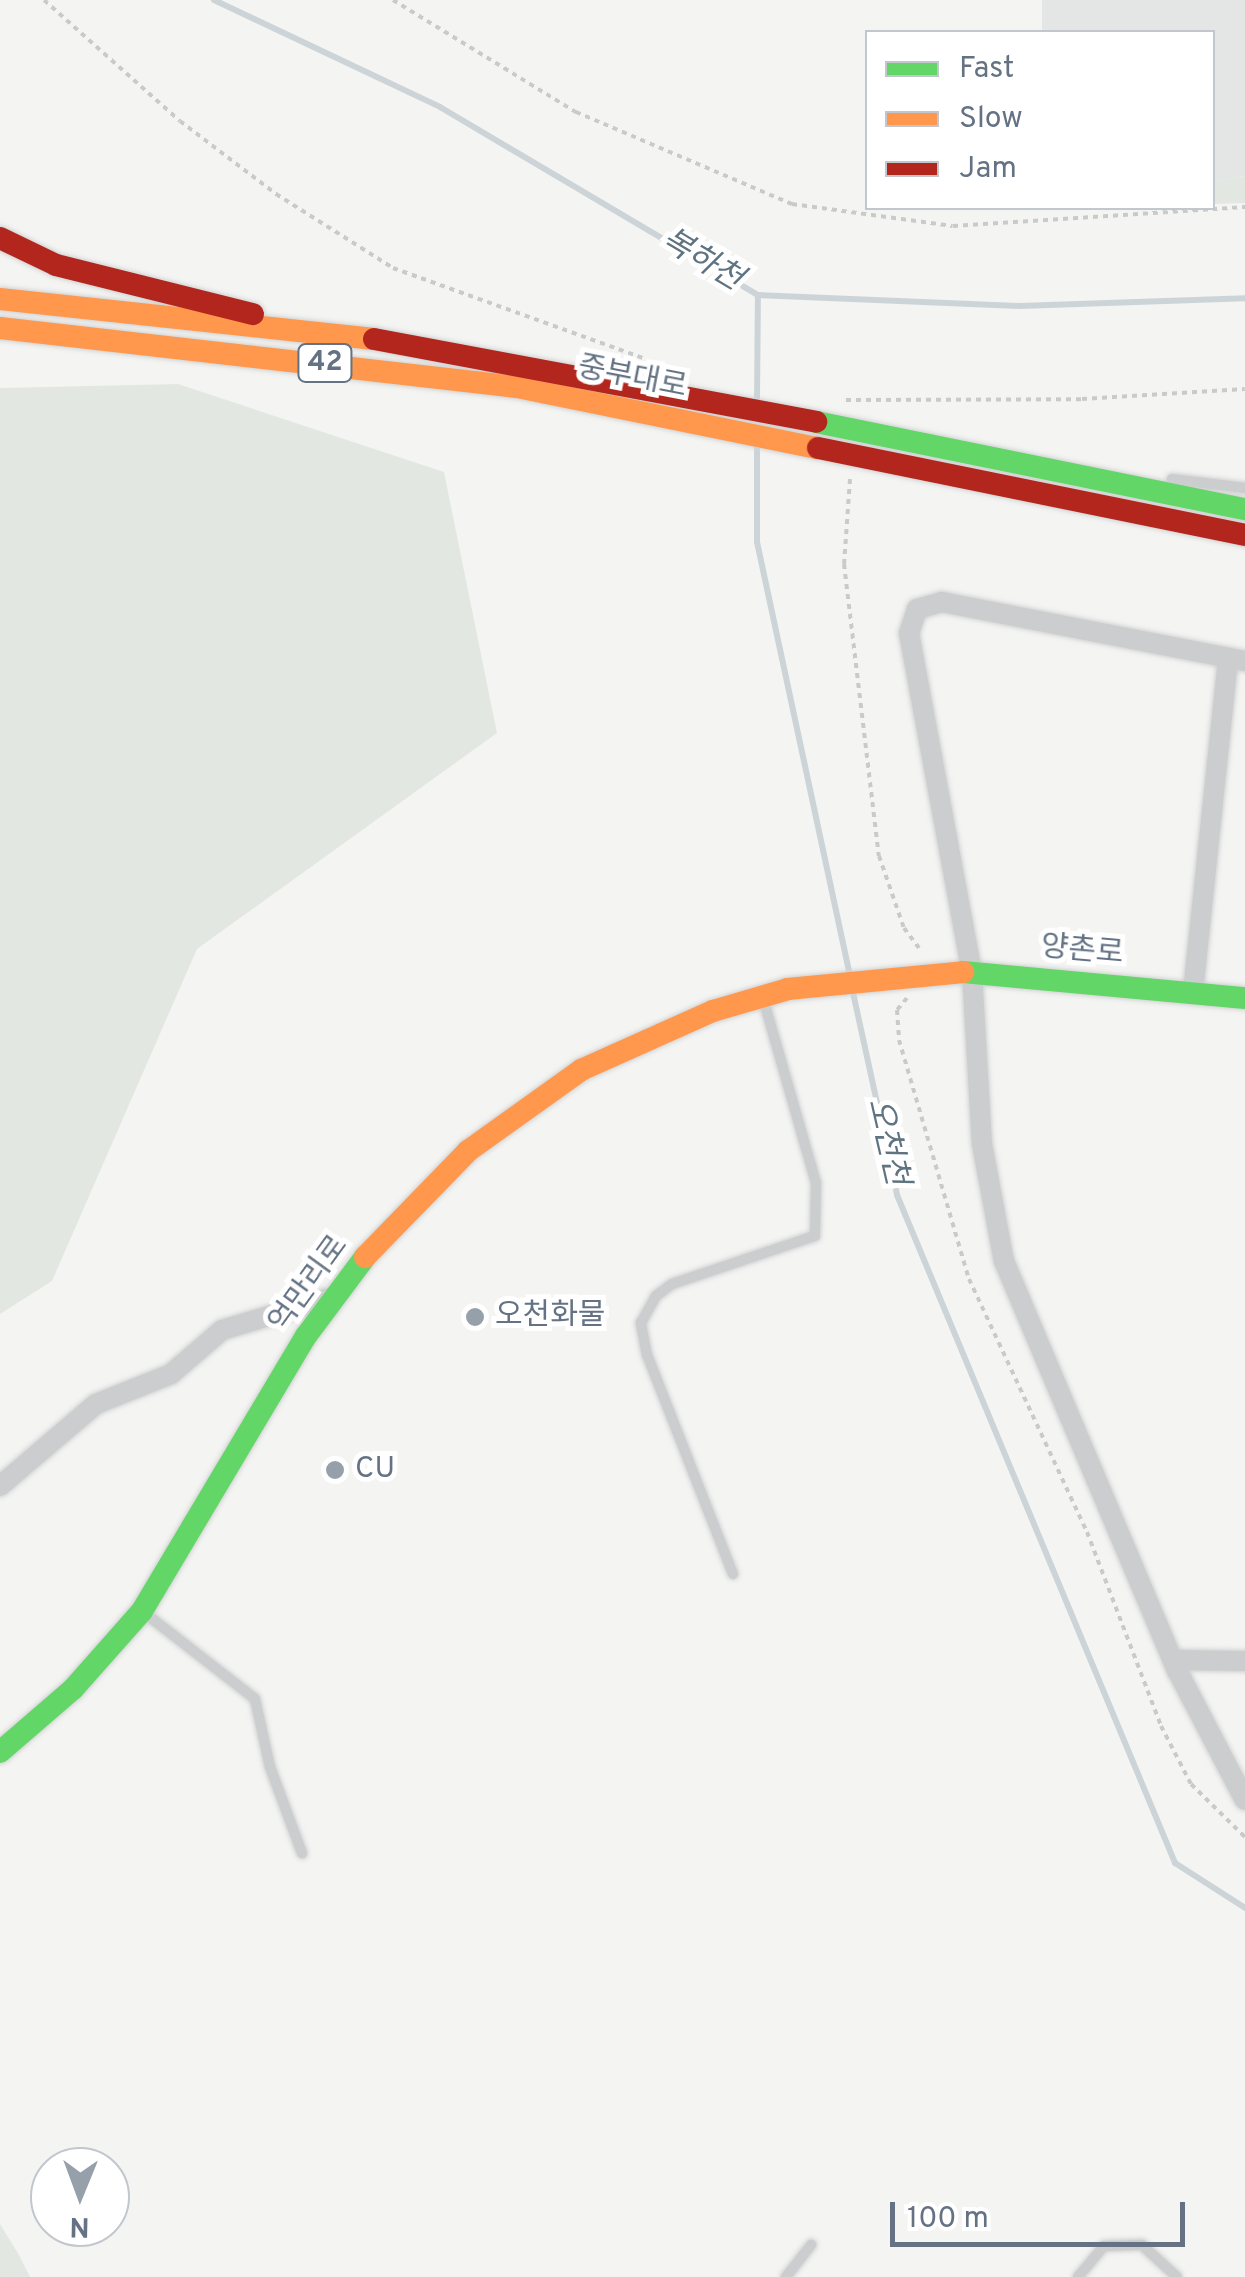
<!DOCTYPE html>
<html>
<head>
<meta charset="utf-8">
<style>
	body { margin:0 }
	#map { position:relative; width:1245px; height:2277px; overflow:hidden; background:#f4f5f3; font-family:Overpass,"Noto Sans KR",sans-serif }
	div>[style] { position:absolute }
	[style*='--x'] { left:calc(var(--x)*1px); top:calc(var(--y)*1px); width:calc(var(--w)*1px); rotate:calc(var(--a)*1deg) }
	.built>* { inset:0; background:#e4e6e5 }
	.green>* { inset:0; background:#e3e7e1 }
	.stream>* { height:6px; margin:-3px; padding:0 3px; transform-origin:3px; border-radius:3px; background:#cdd4d8 }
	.path>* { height:4px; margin-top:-2px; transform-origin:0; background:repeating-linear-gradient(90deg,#cacacb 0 5px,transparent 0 10px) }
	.roads { filter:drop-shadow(0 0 2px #d1d2d2) drop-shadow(0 0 2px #d1d2d2) }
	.lane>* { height:10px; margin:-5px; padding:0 5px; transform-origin:5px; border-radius:5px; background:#cccdce }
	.street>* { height:20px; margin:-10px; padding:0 10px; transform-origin:10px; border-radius:10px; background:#cccdce }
	.fast>* { height:22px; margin:-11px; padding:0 11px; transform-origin:11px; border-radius:11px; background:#63d668 }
	.slow>* { height:22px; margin:-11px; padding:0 11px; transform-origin:11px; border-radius:11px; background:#ff974d }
	.jam>* { height:22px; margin:-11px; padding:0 11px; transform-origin:11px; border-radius:11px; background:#b3261e }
	.dots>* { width:28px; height:28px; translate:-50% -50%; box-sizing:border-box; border:5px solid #fff; border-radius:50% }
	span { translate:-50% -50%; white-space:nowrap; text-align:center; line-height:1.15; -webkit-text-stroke:10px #fff; paint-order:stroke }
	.shield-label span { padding:2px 8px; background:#fff; border:2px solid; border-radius:8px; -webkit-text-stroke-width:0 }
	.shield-label { font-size:28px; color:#647283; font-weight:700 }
	.street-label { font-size:30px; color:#647283 }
	.poi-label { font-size:30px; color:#647283 }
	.left { translate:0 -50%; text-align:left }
	.water-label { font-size:32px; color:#5f7480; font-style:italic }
	.legend { position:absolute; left:865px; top:30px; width:350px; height:180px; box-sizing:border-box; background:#fff; border:2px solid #c1c7cd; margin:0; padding:12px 18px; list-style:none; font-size:30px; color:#647283 }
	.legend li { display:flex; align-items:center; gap:20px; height:50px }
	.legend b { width:50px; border:2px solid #c1c7cd }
	.north { position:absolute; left:30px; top:2147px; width:100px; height:100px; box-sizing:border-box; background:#fff; border:2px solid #c1c7cd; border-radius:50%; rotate:181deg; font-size:28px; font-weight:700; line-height:40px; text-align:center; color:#647283 }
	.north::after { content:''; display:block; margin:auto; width:35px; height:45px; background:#96a0aa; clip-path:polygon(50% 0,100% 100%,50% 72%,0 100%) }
	.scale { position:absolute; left:890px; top:2202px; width:295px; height:45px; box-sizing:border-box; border:5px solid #647283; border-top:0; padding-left:12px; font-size:30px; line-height:35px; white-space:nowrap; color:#647283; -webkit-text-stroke:8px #fff; paint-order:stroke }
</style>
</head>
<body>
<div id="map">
	<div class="built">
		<div style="clip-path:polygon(1042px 0,1245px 0,1245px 176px,1213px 181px,1212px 32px,1042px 32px)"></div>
	</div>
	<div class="green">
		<div style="clip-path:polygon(1245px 176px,1245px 203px,1213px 204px,1213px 181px)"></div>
		<div style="clip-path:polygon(178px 384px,444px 472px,497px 733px,197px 949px,52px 1281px,0 1314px,0 388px)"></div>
		<div style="clip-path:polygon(0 2224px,19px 2255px,30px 2277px,0 2277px)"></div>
	</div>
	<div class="stream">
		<div style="--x:214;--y:0;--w:250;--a:25.3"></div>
		<div style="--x:440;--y:107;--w:369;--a:30.6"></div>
		<div style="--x:758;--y:295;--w:262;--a:2.4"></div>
		<div style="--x:1020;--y:306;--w:225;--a:-2"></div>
		<div style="--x:757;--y:401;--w:106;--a:-89.5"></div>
		<div style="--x:757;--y:448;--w:94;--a:90"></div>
		<div style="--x:757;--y:542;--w:439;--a:77.9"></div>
		<div style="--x:852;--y:988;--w:212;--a:77.7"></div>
		<div style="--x:897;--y:1195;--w:724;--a:67.4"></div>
		<div style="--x:1175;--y:1863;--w:83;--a:32.7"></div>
	</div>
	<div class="path">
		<div style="--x:44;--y:0;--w:182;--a:41.7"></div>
		<div style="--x:180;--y:121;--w:121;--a:37.2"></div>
		<div style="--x:276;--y:194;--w:138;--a:32.3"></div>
		<div style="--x:393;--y:268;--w:269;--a:19.8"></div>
		<div style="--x:393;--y:0;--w:215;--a:31.5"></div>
		<div style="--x:576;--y:112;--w:235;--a:23.1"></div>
		<div style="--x:792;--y:204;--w:162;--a:7.8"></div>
		<div style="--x:953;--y:226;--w:293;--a:-3.7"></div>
		<div style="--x:846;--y:400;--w:236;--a:-0.2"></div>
		<div style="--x:1082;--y:399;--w:163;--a:-3.5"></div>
		<div style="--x:850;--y:479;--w:85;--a:94"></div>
		<div style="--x:844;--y:564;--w:294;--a:83.2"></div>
		<div style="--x:879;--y:856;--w:76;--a:70.9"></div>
		<div style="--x:904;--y:928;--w:25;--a:53"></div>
		<div style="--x:907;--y:998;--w:16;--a:130"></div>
		<div style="--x:897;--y:1010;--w:30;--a:86"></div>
		<div style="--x:899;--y:1040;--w:249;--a:73.7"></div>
		<div style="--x:969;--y:1279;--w:279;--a:65"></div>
		<div style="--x:1087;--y:1532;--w:208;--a:69.1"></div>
		<div style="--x:1161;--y:1726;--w:65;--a:62.7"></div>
		<div style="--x:1191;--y:1784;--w:76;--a:44.5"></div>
	</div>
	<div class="roads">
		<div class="lane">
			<div style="--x:1172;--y:479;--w:74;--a:7"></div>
			<div style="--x:733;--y:1574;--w:235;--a:-111.4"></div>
			<div style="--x:647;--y:1355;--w:33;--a:-101"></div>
			<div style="--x:641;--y:1323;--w:31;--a:-61"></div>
			<div style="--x:656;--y:1296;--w:20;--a:-37"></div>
			<div style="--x:672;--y:1284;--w:151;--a:-18.6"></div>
			<div style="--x:815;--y:1236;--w:53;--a:-88.9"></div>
			<div style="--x:816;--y:1183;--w:188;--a:-106"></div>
			<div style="--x:146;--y:1614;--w:138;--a:37.9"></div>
			<div style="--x:255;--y:1699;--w:70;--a:77.6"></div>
			<div style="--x:270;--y:1767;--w:92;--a:69.6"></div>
			<div style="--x:786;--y:2277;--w:41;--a:-52"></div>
			<div style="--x:1078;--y:2277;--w:40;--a:-50"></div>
			<div style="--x:1104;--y:2246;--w:38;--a:-2"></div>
			<div style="--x:1142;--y:2245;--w:47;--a:42.4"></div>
		</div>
		<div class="street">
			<div style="--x:1245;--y:661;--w:309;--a:-169"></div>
			<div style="--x:942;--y:602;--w:26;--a:164"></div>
			<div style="--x:917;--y:609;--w:25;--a:108"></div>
			<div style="--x:909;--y:633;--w:345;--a:79.5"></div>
			<div style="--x:972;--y:972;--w:172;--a:86.7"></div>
			<div style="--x:982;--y:1144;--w:119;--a:79.4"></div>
			<div style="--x:1004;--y:1261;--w:446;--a:67.1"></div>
			<div style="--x:1178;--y:1672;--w:144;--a:62.4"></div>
			<div style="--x:1193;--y:992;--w:336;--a:-84"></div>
			<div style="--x:0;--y:1486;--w:126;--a:-40.5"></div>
			<div style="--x:96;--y:1404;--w:81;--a:-21.8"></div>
			<div style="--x:171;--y:1374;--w:67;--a:-40.8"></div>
			<div style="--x:222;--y:1330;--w:115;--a:-16.7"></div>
			<div style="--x:1173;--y:1660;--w:72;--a:0.8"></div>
		</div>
		<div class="fast">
			<div style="--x:816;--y:422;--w:438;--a:11.5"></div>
			<div style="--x:963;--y:972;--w:283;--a:5.3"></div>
			<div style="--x:0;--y:1752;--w:96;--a:-40.8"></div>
			<div style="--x:73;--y:1689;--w:104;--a:-48.5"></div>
			<div style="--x:142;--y:1611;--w:320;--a:-59.2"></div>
			<div style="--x:306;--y:1336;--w:99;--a:-53.2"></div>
		</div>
		<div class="slow">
			<div style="--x:0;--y:299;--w:376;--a:6.1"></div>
			<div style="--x:0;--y:328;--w:520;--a:6.51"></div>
			<div style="--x:517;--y:387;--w:307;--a:11.5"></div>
			<div style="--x:365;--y:1257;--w:148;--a:-45.8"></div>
			<div style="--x:468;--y:1151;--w:139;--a:-35.6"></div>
			<div style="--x:581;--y:1070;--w:145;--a:-24.1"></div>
			<div style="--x:713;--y:1011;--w:78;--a:-16.3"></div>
			<div style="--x:788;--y:989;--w:176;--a:-5.5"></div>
		</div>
		<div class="jam">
			<div style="--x:0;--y:238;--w:62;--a:25.7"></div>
			<div style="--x:56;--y:265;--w:203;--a:14"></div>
			<div style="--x:374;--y:339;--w:450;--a:10.6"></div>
			<div style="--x:818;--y:448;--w:436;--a:11.5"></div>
		</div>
	</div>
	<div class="dots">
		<div style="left:475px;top:1317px;background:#96a0aa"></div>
		<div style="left:335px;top:1470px;background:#96a0aa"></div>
	</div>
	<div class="shield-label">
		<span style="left:325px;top:363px">42</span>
	</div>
	<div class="street-label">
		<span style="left:632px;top:379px;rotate:11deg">중부대로</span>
		<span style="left:1082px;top:952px;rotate:5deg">양촌로</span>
		<span style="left:310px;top:1285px;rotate:-54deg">억만리로</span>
	</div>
	<div class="poi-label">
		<span class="left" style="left:495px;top:1317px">오천화물</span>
		<span class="left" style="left:355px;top:1470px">CU</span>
	</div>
	<div class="water-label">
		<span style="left:701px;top:261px;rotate:31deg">복하천</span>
		<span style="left:886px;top:1142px;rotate:77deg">오천천</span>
	</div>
	<ul class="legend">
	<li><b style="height:12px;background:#63d668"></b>Fast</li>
	<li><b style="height:12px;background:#ff974d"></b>Slow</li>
	<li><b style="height:12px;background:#b3261e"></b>Jam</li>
	</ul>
	<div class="north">N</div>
	<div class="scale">100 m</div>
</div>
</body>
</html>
